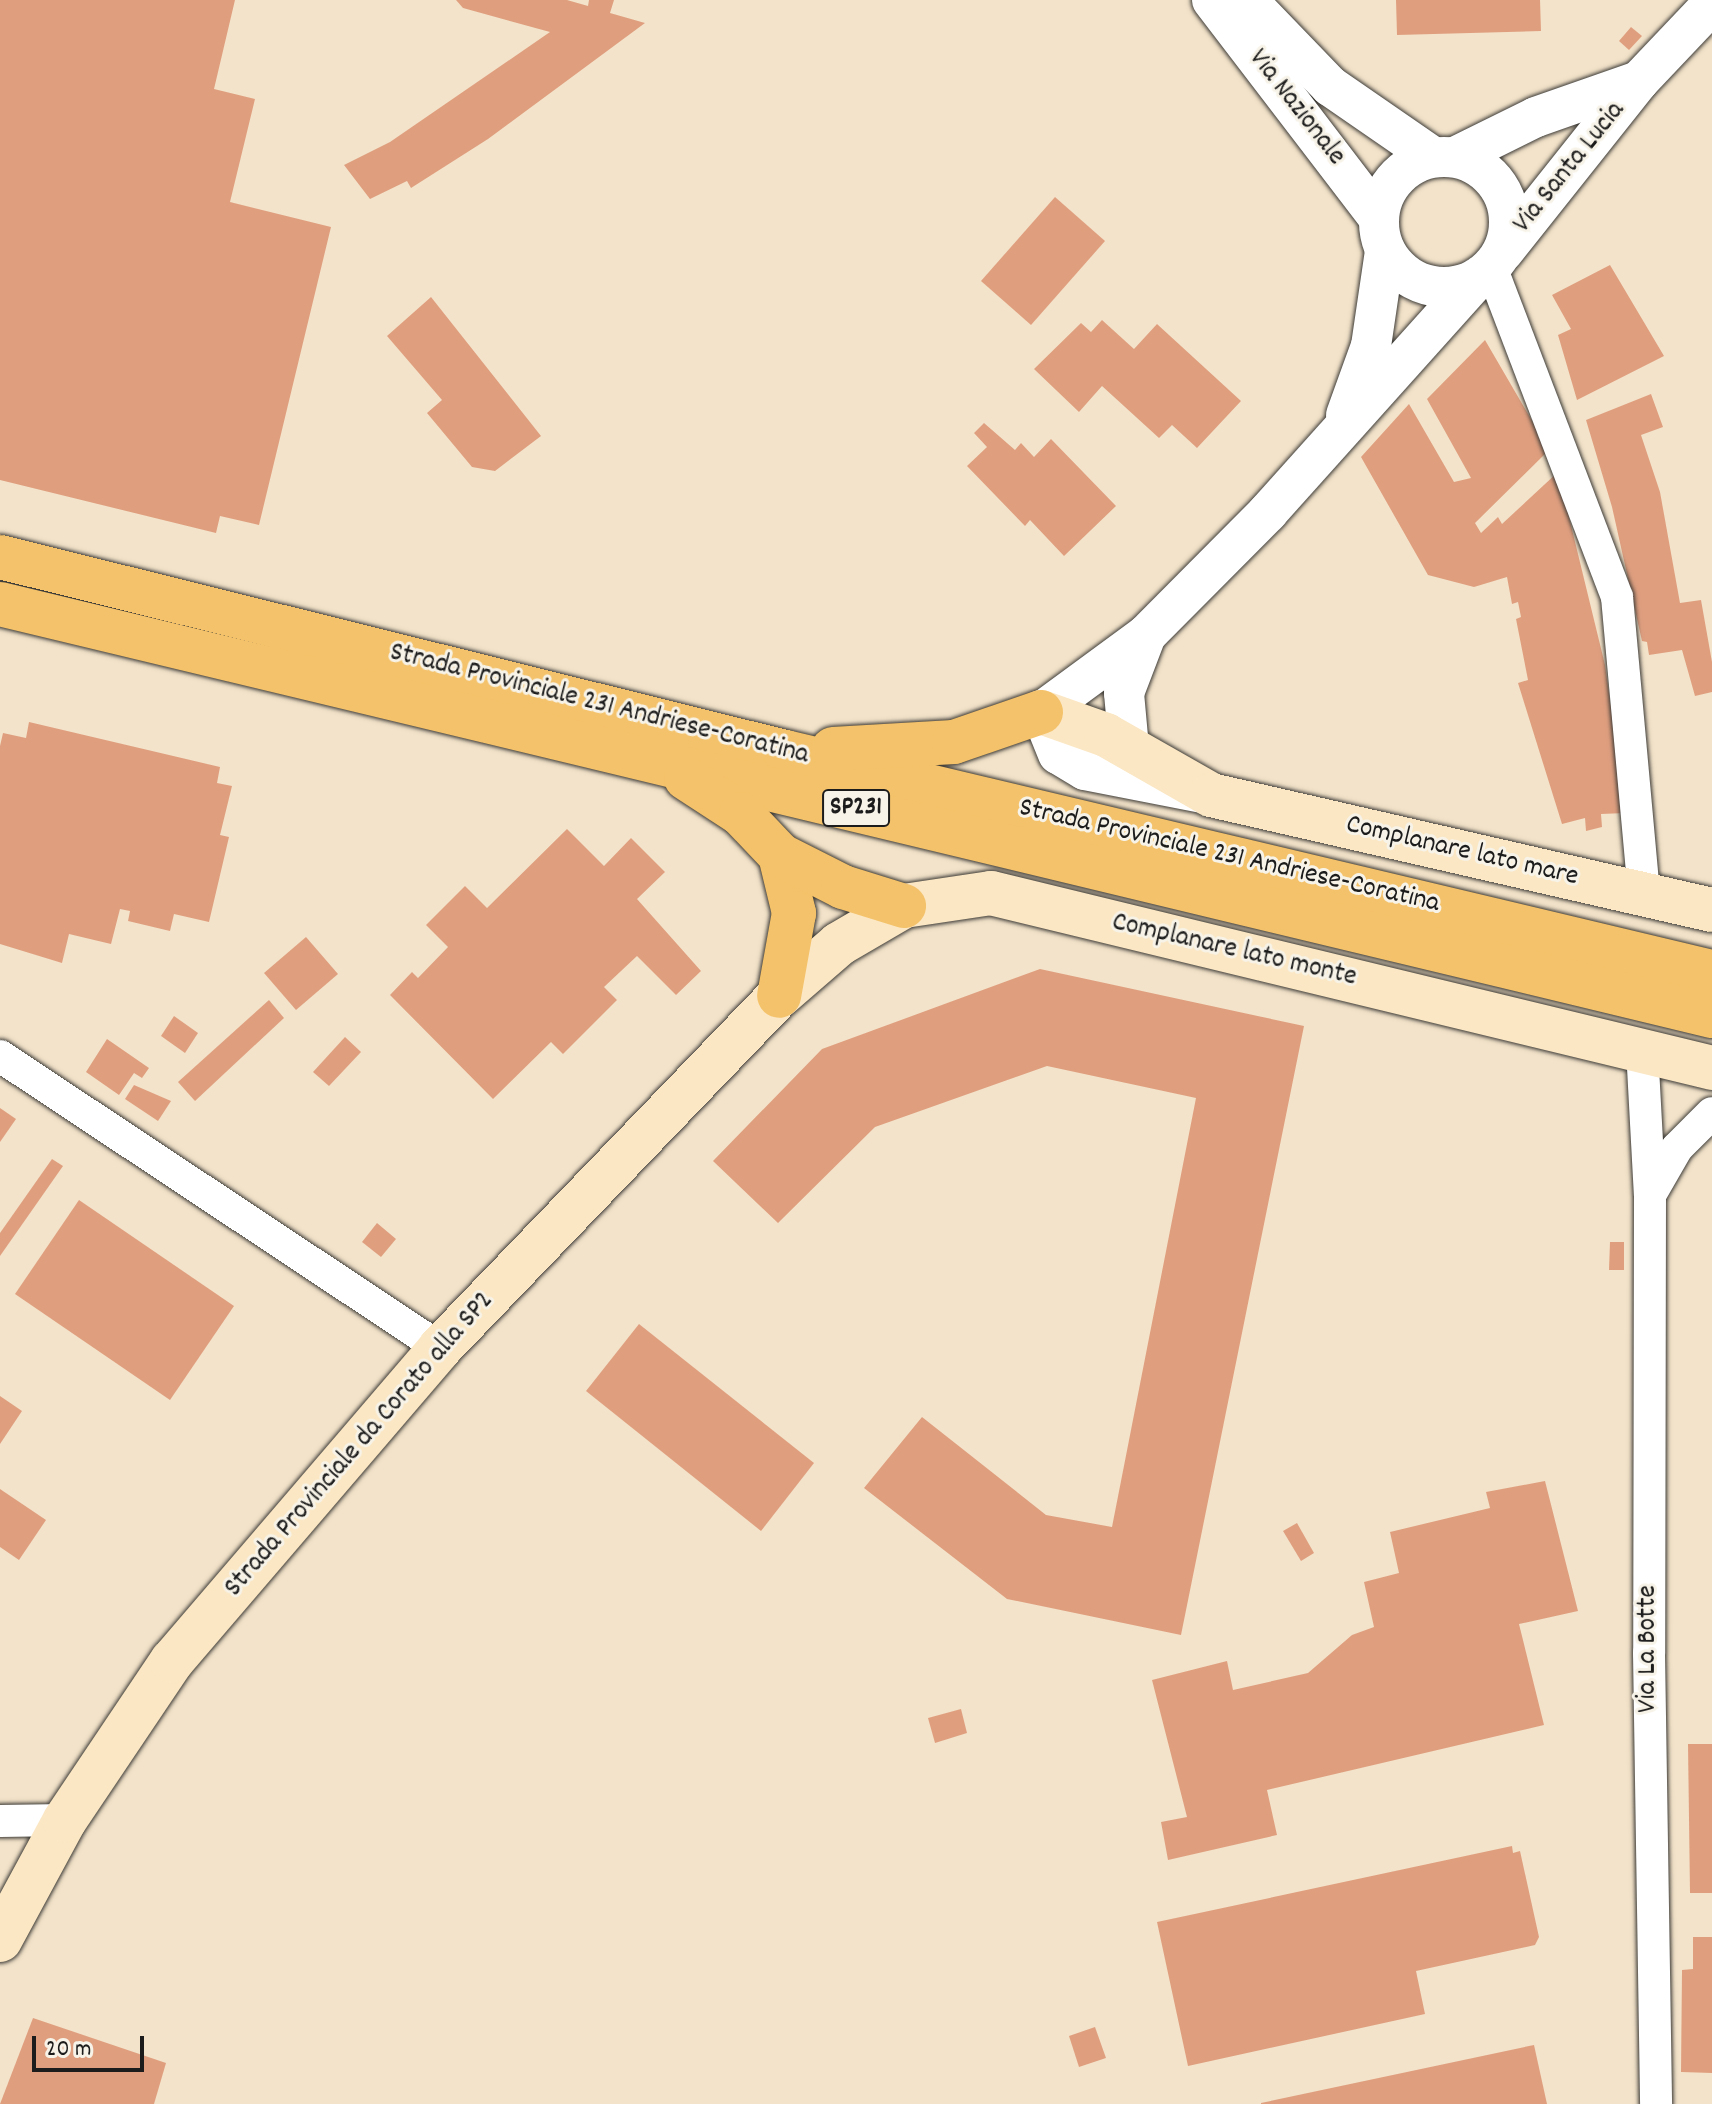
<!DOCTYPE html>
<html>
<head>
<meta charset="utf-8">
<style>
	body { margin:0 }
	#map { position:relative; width:1712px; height:2104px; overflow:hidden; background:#f3e3ca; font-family:Dekko,sans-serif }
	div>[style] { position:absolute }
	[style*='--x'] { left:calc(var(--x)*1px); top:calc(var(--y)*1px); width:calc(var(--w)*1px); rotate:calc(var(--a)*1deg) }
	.building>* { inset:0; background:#df9f7f }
	.roads { filter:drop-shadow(0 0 2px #3c3a36) drop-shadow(0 0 2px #3c3a36) }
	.minor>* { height:32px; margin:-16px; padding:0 16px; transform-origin:16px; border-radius:16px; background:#fff }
	.tertiary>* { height:40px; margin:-20px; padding:0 20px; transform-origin:20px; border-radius:20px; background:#fff }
	.tertiary>.ring { margin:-20px; padding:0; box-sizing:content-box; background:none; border:40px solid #fff; border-radius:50% }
	.secondary>* { height:44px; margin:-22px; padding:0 22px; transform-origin:22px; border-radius:22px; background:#fbe7c3 }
	.trunk>* { height:44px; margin:-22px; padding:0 22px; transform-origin:22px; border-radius:22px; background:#f4c26a }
	span { translate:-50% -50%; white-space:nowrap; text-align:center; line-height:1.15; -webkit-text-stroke:6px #f7f3e8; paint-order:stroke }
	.shield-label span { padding:2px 6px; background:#f7f3e8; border:2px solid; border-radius:6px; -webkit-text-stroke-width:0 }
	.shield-label { font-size:26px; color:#1c1c1c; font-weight:700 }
	.street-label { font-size:28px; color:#1c1c1c }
	.scale { position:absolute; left:32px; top:2036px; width:112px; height:36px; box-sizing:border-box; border:4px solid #1c1c1c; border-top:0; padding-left:10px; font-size:24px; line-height:28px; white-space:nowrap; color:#1c1c1c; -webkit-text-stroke:6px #f7f3e8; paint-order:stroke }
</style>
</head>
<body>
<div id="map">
	<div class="building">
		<div style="clip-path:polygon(0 0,235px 0,214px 89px,255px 99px,230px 202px,331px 227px,259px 525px,220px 516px,216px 533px,0 480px)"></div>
		<div style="clip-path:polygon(456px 0,567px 0,588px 6px,589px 0,614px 0,610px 13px,645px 23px,488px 139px,411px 188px,407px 181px,370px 199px,344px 165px,390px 142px,550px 32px,463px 8px)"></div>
		<div style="clip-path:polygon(1396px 0,1540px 0,1541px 31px,1397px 35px)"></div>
		<div style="clip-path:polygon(1631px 27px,1642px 36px,1629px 50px,1619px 41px)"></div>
		<div style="clip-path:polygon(1055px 197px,1105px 241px,1031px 325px,981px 281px)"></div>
		<div style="clip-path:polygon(1610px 265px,1664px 356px,1577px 400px,1558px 335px,1571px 329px,1552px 295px)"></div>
		<div style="clip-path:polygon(431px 297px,541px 436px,495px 471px,472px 467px,427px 413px,442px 400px,387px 336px)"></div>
		<div style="clip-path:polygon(1102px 320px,1134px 349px,1157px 324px,1241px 401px,1197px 448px,1172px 425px,1159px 438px,1102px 386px,1079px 412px,1034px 369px,1081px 323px,1091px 332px)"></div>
		<div style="clip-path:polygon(1485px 340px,1549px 450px,1475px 523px,1481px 533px,1498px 517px,1502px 524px,1558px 472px,1605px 665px,1626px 813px,1601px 814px,1602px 827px,1586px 831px,1585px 818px,1562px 824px,1518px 683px,1528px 680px,1516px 619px,1521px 617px,1518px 602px,1512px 604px,1507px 577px,1474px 587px,1428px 575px,1361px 457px,1409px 404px,1454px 482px,1471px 478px,1427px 399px)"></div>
		<div style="clip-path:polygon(1651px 394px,1663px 427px,1641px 435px,1660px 492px,1680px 603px,1701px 600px,1712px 662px,1712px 692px,1695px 696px,1682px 650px,1649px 655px,1647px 642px,1642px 641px,1612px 507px,1586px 420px)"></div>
		<div style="clip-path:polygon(984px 423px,1015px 450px,1021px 443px,1034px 457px,1051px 439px,1116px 506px,1064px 556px,1030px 520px,1025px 526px,967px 466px,987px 447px,974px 433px)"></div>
		<div style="clip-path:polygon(29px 722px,220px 767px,217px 783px,232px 786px,220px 835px,229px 837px,209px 922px,174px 914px,170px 931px,128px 921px,130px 911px,120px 909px,111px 944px,69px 934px,62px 963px,0 944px,0 746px,3px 733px,26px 738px)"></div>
		<div style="clip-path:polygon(567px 829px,604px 866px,631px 838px,665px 872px,637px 899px,701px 971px,676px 995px,637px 956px,604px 987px,617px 1000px,563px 1054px,551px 1042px,493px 1099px,390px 995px,412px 972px,418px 978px,448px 947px,426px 925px,465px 886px,487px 908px)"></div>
		<div style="clip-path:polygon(306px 937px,338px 974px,296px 1010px,264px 973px)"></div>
		<div style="clip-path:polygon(1040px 969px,1304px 1026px,1181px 1635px,1007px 1599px,864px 1488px,922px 1417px,1046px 1515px,1112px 1527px,1196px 1098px,1047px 1066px,875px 1127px,778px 1223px,713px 1161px,822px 1049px)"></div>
		<div style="clip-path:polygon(269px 1000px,284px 1018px,195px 1101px,178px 1082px)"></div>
		<div style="clip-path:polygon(174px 1016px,198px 1033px,185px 1053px,161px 1036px)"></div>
		<div style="clip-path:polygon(345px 1037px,361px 1052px,329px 1086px,313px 1072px)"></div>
		<div style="clip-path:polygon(107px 1039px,149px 1068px,142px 1078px,134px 1073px,119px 1095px,86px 1072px)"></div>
		<div style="clip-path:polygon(134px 1085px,171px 1101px,158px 1121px,125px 1099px)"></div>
		<div style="clip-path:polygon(0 1108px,16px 1119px,0 1142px)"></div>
		<div style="clip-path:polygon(52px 1159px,63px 1166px,0 1256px,0 1233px)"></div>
		<div style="clip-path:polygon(79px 1200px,234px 1306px,170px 1400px,15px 1294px)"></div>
		<div style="clip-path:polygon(377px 1223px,396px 1239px,381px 1257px,362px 1242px)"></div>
		<div style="clip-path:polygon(1610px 1242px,1624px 1242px,1624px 1270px,1609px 1270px)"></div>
		<div style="clip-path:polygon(639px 1324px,814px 1463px,761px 1531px,586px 1391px)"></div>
		<div style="clip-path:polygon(0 1396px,22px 1411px,0 1444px)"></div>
		<div style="clip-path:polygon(1545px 1481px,1578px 1611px,1519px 1624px,1544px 1725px,1267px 1790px,1277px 1835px,1168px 1860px,1161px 1822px,1187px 1817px,1152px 1680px,1227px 1661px,1233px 1690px,1308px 1673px,1352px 1635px,1374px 1627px,1364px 1582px,1399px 1573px,1390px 1532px,1490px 1508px,1486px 1492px)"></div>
		<div style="clip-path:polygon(0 1489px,46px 1520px,19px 1560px,0 1547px)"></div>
		<div style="clip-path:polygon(1297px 1523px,1314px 1553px,1301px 1561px,1283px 1531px)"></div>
		<div style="clip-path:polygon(961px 1709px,967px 1733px,935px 1743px,928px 1718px)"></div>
		<div style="clip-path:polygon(1688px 1744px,1712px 1744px,1712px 1893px,1690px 1893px)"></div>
		<div style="clip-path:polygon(1512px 1846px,1513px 1853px,1520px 1851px,1539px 1937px,1535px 1945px,1416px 1971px,1425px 2014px,1188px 2066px,1157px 1922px)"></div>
		<div style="clip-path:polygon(1693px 1937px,1712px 1937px,1712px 2073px,1681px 2072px,1682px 1970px,1693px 1969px)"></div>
		<div style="clip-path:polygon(33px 2018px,166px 2063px,154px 2104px,0 2104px)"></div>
		<div style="clip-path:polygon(1095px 2027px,1106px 2058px,1079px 2067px,1069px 2036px)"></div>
		<div style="clip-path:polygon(1534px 2045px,1547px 2104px,1261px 2104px,1261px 2103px)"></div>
	</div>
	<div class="roads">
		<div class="minor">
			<div style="--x:1491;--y:267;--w:353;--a:69.1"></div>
			<div style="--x:1617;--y:597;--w:297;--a:84.8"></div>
			<div style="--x:1642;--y:1049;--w:146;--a:86.9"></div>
			<div style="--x:1650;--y:1195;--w:458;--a:90.1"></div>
			<div style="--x:1649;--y:1653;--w:451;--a:89.1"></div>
			<div style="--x:0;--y:1056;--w:528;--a:33.57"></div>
			<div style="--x:1650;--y:1195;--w:54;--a:-60.1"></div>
			<div style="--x:1677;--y:1148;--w:49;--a:-45"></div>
			<div style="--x:0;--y:1821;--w:65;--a:-0.9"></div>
		</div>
		<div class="tertiary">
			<div style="--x:1212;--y:0;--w:273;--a:52.6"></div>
			<div style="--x:1247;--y:0;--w:120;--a:46"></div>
			<div style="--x:1330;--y:86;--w:125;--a:34.6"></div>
			<div class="ring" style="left:1379px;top:157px;width:90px;height:90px"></div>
			<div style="--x:1455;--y:157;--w:90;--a:-26.3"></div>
			<div style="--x:1536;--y:117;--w:109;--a:-19.3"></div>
			<div style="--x:1503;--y:252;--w:218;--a:-51.5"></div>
			<div style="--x:1639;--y:81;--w:106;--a:-46.5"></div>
			<div style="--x:1346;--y:415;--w:73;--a:-70.1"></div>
			<div style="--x:1371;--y:346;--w:96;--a:-81.6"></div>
			<div style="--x:1129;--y:748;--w:55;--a:-95.2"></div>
			<div style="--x:1124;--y:693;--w:62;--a:-69.2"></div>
			<div style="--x:1203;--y:793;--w:120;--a:-169"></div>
			<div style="--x:1085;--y:770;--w:31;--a:-149"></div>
			<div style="--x:1058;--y:754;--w:45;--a:-112"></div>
			<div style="--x:1041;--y:712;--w:130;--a:-36.3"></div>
			<div style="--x:1146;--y:635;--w:173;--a:-45.2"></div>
			<div style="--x:1268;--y:512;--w:316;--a:-48.1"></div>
		</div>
		<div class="secondary">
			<div style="--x:1041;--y:712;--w:69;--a:19.5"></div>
			<div style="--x:1106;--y:735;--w:121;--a:29.7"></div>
			<div style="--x:1211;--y:795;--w:514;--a:12.93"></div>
			<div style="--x:0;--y:1940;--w:136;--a:-61.6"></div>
			<div style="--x:65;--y:1820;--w:192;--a:-56.1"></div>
			<div style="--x:172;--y:1661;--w:412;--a:-49.4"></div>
			<div style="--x:440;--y:1348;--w:489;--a:-46.1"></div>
			<div style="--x:779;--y:996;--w:79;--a:-40.9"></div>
			<div style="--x:839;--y:944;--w:75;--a:-30.3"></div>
			<div style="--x:904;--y:906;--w:88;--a:-8.5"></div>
			<div style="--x:991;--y:893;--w:742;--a:13.64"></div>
		</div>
		<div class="trunk">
			<div style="--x:0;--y:557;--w:809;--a:13.95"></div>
			<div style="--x:785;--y:752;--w:953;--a:13.35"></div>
			<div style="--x:0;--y:604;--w:1761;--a:13.53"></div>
			<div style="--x:833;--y:749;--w:121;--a:-3.3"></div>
			<div style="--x:954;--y:742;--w:92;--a:-19"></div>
			<div style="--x:686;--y:778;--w:66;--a:33.2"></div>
			<div style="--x:741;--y:814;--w:57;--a:46.4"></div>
			<div style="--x:780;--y:855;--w:60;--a:76.4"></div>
			<div style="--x:794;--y:913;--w:84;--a:100.2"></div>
			<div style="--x:780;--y:855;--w:71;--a:26.9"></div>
			<div style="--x:843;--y:887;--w:64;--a:17.3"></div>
		</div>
	</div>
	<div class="shield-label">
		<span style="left:856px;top:808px">SP231</span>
	</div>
	<div class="street-label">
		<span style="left:1296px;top:108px;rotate:52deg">Via Nazionale</span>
		<span style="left:1570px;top:168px;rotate:-51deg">Via Santa Lucia</span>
		<span style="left:599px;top:705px;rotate:14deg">Strada Provinciale 231 Andriese-Coratina</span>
		<span style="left:1462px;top:852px;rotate:13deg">Complanare lato mare</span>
		<span style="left:1229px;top:857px;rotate:13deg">Strada Provinciale 231 Andriese-Coratina</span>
		<span style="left:1234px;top:951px;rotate:13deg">Complanare lato monte</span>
		<span style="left:360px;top:1445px;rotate:-49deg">Strada Provinciale da Corato alla SP2</span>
		<span style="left:1649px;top:1649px;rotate:-90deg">Via La Botte</span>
	</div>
	<div class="scale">20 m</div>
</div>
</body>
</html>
